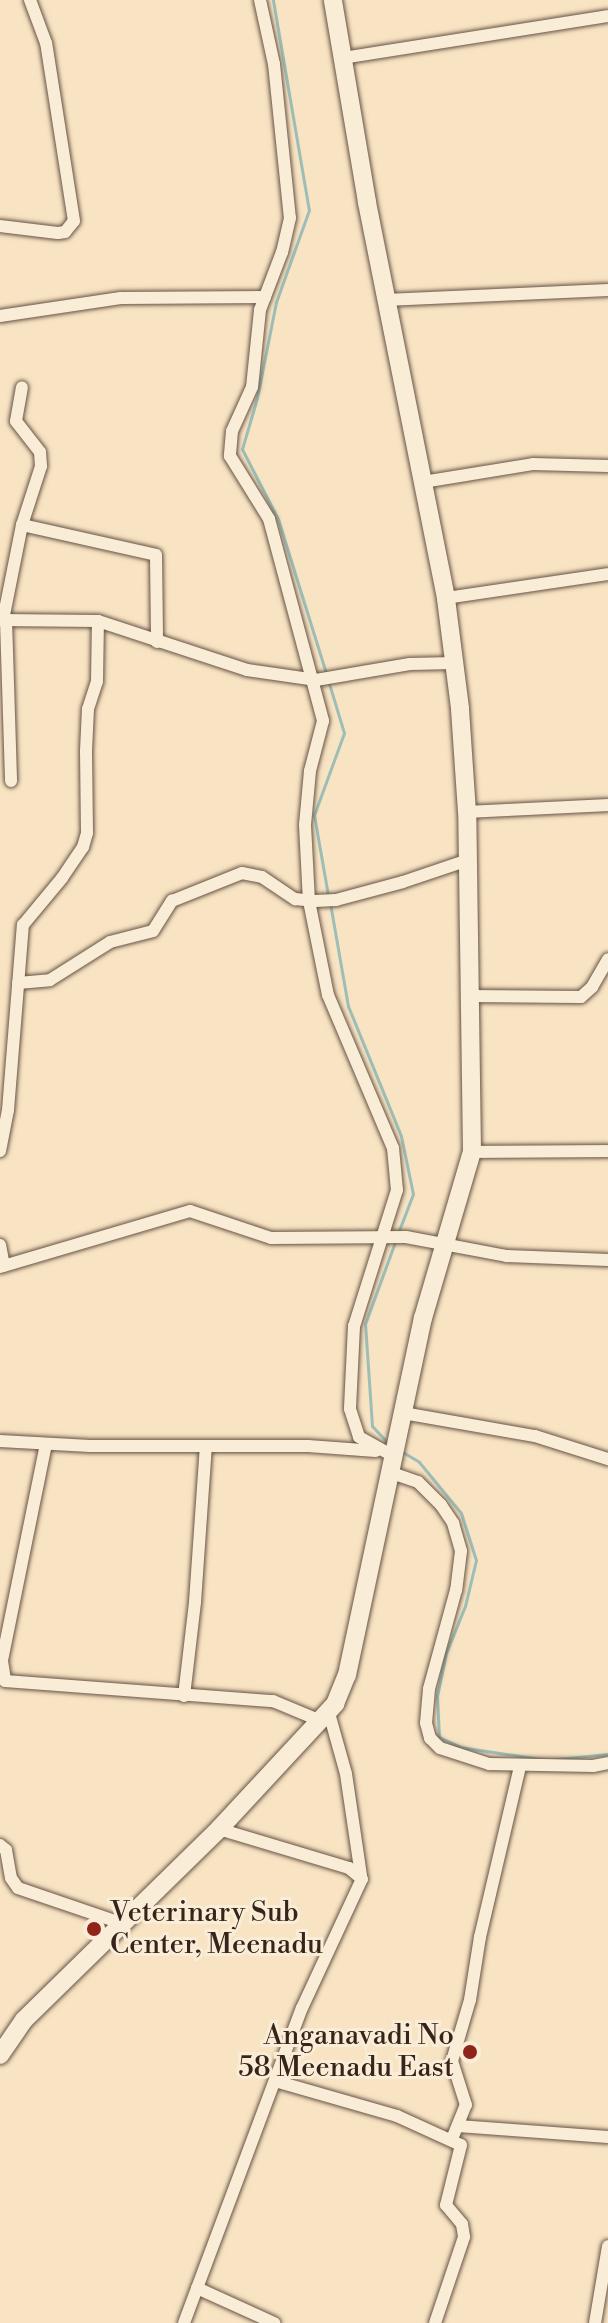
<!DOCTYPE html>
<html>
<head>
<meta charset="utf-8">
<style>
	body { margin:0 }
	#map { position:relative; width:608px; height:2323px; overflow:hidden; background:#f8e3c3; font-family:"Libre Bodoni",serif }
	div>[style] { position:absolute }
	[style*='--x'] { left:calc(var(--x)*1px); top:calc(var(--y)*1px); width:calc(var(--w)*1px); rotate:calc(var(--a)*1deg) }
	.stream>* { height:3px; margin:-1.5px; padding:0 1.5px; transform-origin:1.5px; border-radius:1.5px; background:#9dbeb7 }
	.roads { filter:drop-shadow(0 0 2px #665444) drop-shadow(0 0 2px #665444) }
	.street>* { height:12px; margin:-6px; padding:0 6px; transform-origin:6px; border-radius:6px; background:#faedd8 }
	.secondary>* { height:18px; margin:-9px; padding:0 9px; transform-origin:9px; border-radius:9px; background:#faedd8 }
	.dots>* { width:22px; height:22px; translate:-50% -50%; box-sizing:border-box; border:4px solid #faedd8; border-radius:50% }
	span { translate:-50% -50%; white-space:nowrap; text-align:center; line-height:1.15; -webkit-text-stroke:6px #faedd8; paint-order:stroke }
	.poi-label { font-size:28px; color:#36241a }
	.left { translate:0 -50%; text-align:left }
	.right { translate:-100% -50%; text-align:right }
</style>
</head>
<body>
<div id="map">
	<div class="stream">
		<div style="--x:273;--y:0;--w:213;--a:80.3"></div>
		<div style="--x:309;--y:210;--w:98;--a:109.7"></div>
		<div style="--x:276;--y:302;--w:98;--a:101.2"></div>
		<div style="--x:257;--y:398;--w:53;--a:106.4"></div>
		<div style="--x:242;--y:449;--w:79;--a:62.8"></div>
		<div style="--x:278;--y:519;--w:161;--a:72.7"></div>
		<div style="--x:328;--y:680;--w:55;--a:73.2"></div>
		<div style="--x:344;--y:733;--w:87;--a:110.1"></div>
		<div style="--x:314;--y:815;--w:81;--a:80.1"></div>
		<div style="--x:330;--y:903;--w:105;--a:80.1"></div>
		<div style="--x:348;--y:1006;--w:140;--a:67.8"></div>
		<div style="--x:401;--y:1136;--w:59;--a:78.3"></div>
		<div style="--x:413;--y:1194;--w:40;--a:111"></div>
		<div style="--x:388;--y:1443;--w:23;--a:-133"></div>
		<div style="--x:372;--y:1426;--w:102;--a:-93.9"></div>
		<div style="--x:365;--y:1324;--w:87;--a:-69.9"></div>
		<div style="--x:401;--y:1451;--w:21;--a:31"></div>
		<div style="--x:419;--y:1462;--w:66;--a:50.5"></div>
		<div style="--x:461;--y:1513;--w:49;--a:72.3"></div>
		<div style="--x:476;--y:1560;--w:47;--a:103.4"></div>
		<div style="--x:465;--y:1606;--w:51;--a:112"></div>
		<div style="--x:446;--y:1653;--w:44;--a:101.8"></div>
		<div style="--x:437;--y:1696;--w:41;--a:87.2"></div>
		<div style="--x:439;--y:1737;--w:23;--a:25"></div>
		<div style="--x:460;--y:1747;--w:88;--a:8.5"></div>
		<div style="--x:547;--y:1760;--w:61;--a:-5.6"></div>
	</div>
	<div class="roads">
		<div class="street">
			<div style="--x:260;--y:0;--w:66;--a:77.7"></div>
			<div style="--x:274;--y:64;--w:155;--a:84.1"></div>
			<div style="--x:290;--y:218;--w:35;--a:103"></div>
			<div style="--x:282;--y:252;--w:62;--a:110.8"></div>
			<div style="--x:260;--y:310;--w:77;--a:95.9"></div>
			<div style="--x:252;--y:387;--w:48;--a:114.4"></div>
			<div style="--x:232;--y:431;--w:25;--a:95"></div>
			<div style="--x:230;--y:456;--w:74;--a:58.2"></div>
			<div style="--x:269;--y:519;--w:209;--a:75"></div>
			<div style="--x:323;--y:721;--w:52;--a:104.6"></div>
			<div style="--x:310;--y:771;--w:54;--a:95.3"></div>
			<div style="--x:305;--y:825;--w:76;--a:87"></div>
			<div style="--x:309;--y:901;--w:96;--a:78.6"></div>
			<div style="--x:328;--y:995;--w:166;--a:67"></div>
			<div style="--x:393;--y:1148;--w:42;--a:84.6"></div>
			<div style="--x:397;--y:1190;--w:143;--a:107.5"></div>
			<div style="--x:354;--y:1326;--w:83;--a:92.8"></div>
			<div style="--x:350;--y:1409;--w:29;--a:72"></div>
			<div style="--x:359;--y:1437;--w:39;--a:29"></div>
			<div style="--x:343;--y:58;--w:268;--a:-9"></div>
			<div style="--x:0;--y:226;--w:58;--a:6.9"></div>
			<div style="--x:58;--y:233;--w:7;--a:-8"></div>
			<div style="--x:65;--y:232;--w:14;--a:-51"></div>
			<div style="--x:74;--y:221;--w:180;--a:-98.9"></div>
			<div style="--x:46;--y:43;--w:46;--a:-110.4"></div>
			<div style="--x:386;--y:300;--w:222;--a:-2.6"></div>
			<div style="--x:0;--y:316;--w:122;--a:-8.5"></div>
			<div style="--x:121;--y:298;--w:144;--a:-0.4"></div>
			<div style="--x:423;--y:482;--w:111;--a:-9.3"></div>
			<div style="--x:533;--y:464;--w:75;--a:1.5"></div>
			<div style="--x:22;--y:525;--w:137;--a:12.6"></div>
			<div style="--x:156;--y:555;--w:87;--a:89.3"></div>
			<div style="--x:446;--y:598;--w:164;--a:-8.4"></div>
			<div style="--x:0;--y:620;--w:98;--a:0.6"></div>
			<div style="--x:98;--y:621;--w:157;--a:18.2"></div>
			<div style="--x:247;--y:670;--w:70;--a:8.2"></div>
			<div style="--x:316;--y:680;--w:95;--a:-9.7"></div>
			<div style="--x:410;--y:664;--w:44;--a:-1.3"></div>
			<div style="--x:3;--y:620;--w:97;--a:-78.7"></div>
			<div style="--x:22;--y:525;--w:62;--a:-72.1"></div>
			<div style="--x:41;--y:466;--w:14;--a:-94"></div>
			<div style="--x:40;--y:452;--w:39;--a:-128"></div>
			<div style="--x:16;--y:421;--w:34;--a:-80"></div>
			<div style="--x:6;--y:620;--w:161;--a:88.2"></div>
			<div style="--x:467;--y:812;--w:141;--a:-2.8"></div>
			<div style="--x:18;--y:983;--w:32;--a:-5"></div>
			<div style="--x:50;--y:980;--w:71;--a:-32.3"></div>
			<div style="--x:110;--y:942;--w:44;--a:-14.3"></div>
			<div style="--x:153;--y:931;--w:36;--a:-58"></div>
			<div style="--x:172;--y:901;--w:75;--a:-21.8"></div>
			<div style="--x:242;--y:873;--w:20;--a:11"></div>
			<div style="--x:262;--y:877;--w:40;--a:34"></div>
			<div style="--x:295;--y:899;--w:20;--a:6"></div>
			<div style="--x:315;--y:901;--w:21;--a:-3"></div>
			<div style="--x:336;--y:900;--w:69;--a:-15"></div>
			<div style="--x:403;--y:882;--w:69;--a:-18.7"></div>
			<div style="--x:470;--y:996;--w:111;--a:0.5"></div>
			<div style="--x:581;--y:997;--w:15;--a:-42"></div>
			<div style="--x:592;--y:987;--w:32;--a:-60"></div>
			<div style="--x:0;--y:1151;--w:42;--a:-79"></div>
			<div style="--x:8;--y:1110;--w:186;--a:-85.4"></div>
			<div style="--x:23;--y:925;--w:61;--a:-50.3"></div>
			<div style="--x:62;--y:878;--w:37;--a:-56"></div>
			<div style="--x:83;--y:847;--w:15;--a:-74"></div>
			<div style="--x:87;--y:833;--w:82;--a:-90.7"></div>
			<div style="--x:86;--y:751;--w:42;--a:-87.3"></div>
			<div style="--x:88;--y:709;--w:28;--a:-72"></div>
			<div style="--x:97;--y:682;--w:61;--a:-89.1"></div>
			<div style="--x:472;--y:1152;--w:136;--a:-0.4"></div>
			<div style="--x:0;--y:1245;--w:21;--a:79"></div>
			<div style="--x:0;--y:1267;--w:198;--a:-16.4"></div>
			<div style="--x:190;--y:1211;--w:85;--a:18.4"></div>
			<div style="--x:271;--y:1238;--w:135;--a:-0.4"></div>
			<div style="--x:406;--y:1237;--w:103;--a:10.7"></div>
			<div style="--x:507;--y:1256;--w:101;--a:2.3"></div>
			<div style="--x:403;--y:1413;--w:134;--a:9.9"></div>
			<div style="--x:535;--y:1436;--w:77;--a:17.5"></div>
			<div style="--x:0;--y:1441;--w:90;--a:3.2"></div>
			<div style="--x:90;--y:1446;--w:218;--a:0"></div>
			<div style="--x:308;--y:1446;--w:68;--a:4.2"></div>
			<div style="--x:46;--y:1444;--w:221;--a:101.5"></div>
			<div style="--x:2;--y:1661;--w:20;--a:81"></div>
			<div style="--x:5;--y:1681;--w:269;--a:4.3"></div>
			<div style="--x:273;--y:1701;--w:52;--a:22.6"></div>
			<div style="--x:389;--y:1472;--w:31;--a:19"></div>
			<div style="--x:418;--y:1482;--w:33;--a:45"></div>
			<div style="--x:441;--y:1505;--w:22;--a:56"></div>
			<div style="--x:453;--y:1523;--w:29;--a:74"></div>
			<div style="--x:461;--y:1551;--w:39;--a:97"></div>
			<div style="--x:456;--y:1590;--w:103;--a:105.3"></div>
			<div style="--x:429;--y:1689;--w:34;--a:95"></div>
			<div style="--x:426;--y:1723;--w:16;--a:75"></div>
			<div style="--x:430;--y:1738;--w:14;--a:45"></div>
			<div style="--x:440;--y:1748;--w:52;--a:18.1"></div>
			<div style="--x:489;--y:1764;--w:104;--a:1.1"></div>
			<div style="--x:593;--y:1766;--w:15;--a:-11"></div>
			<div style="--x:184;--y:1696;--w:95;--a:-83.3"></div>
			<div style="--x:195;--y:1602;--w:156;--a:-86"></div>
			<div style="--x:329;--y:1713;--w:63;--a:74.4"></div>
			<div style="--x:346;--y:1774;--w:103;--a:81.6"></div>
			<div style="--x:0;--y:1845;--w:8;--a:40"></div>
			<div style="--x:6;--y:1850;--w:28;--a:80"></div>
			<div style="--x:11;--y:1878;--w:12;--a:55"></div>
			<div style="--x:18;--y:1888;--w:112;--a:18.8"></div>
			<div style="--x:275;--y:2081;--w:127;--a:16"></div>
			<div style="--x:397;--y:2116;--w:70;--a:24.4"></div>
			<div style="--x:461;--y:2145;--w:62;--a:104"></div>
			<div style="--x:446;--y:2205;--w:25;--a:50"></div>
			<div style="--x:462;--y:2224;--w:13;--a:81"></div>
			<div style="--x:464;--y:2237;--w:91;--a:108.6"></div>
			<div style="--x:458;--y:2126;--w:150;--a:4.2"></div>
			<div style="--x:452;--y:2139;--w:37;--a:-68"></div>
			<div style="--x:466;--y:2105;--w:46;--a:-107.7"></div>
			<div style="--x:452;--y:2061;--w:64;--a:-73.6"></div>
			<div style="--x:470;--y:2000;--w:64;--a:-81"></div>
			<div style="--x:480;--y:1937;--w:176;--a:-76.8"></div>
			<div style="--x:197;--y:2288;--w:85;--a:24.4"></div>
			<div style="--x:184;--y:2323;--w:336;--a:-69.5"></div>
			<div style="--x:302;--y:2008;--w:142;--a:-65.1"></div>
			<div style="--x:362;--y:1879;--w:17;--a:-140"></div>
			<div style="--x:349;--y:1868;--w:136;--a:-163.3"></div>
			<div style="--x:595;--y:2323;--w:78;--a:-80.4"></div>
		</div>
		<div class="secondary">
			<div style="--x:0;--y:2055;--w:42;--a:-55.6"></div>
			<div style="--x:24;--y:2020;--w:273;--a:-44.4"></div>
			<div style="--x:219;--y:1829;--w:171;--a:-47.1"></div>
			<div style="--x:335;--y:1704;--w:31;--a:-68"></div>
			<div style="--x:347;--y:1675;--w:365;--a:-78"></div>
			<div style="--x:423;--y:1318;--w:173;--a:-73.6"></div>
			<div style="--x:472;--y:1152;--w:340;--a:-90.8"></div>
			<div style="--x:467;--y:812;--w:104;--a:-93.9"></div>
			<div style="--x:460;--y:708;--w:111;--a:-97.3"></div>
			<div style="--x:446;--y:598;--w:404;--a:-101.3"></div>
			<div style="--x:367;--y:202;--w:205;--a:-99.6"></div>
		</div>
	</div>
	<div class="dots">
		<div style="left:94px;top:1929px;background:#8f2418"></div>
		<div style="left:470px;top:2052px;background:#8f2418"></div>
	</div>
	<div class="poi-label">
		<span class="left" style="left:110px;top:1929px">Veterinary Sub<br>Center, Meenadu</span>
		<span class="right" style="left:454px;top:2052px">Anganavadi No<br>58 Meenadu East</span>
	</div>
</div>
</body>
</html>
